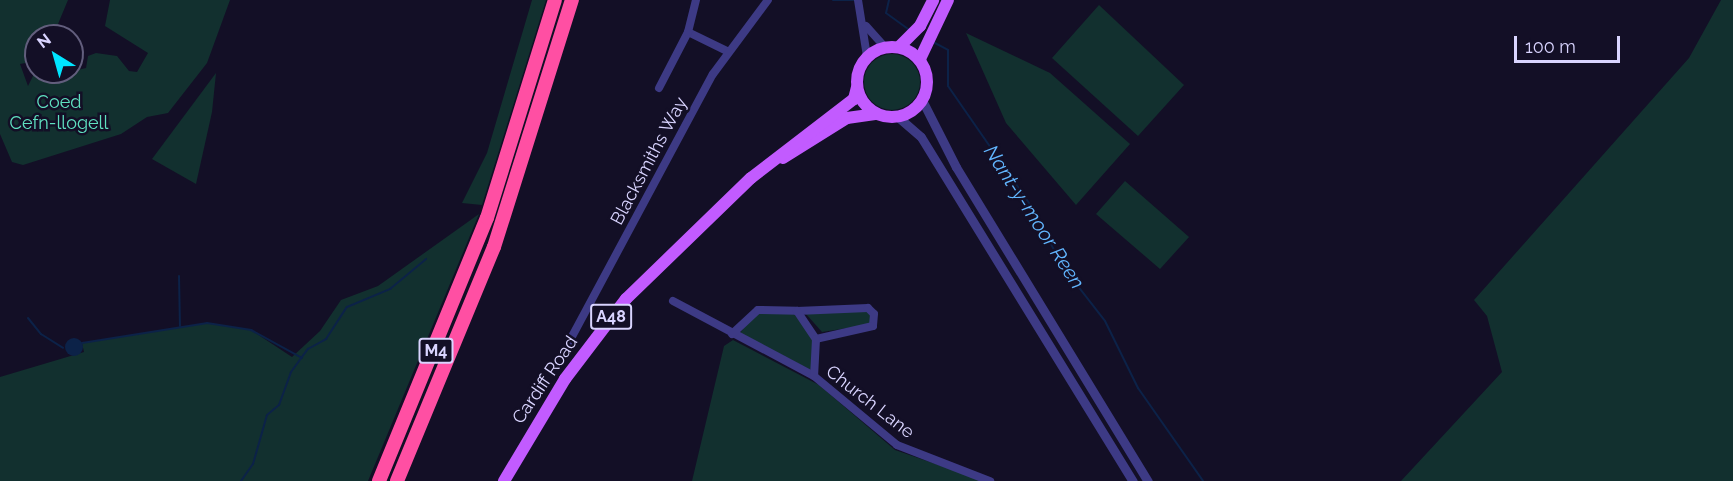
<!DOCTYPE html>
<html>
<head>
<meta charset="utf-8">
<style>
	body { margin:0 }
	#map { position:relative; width:1733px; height:481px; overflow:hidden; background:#130f26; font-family:Raleway,sans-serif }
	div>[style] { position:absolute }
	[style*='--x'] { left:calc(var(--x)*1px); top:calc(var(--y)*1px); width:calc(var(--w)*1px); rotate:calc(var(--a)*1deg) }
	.green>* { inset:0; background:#12302f }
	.round { border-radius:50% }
	.water>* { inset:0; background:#0c2248 }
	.stream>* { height:2px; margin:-1px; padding:0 1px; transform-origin:1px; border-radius:1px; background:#0c2248 }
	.minor>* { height:8px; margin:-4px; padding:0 4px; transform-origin:4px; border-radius:4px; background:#3d3a85 }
	.tertiary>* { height:9px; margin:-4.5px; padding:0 4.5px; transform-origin:4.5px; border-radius:4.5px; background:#3d3a85 }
	.primary>* { height:12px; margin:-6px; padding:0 6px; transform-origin:6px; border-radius:6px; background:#c25bff }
	.primary>.ring { margin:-6px; padding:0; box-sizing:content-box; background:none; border:12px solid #c25bff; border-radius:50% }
	.motorway>* { height:14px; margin:-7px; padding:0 7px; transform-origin:7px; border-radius:7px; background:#ff4fa3 }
	span { translate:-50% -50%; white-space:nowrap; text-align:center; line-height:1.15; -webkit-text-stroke:5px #130f26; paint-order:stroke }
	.shield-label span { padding:2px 4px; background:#130f26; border:2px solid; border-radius:4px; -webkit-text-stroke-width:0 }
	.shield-label { font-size:16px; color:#d9d4ff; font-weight:700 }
	.park-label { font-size:18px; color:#5fe0c0 }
	.street-label { font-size:18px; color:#d9d4ff }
	.water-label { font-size:20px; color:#62b6ff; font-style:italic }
	.north { position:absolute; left:24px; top:24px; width:60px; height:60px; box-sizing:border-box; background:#130f26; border:2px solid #625e7d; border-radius:50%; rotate:323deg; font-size:16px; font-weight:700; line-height:24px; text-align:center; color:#d9d4ff }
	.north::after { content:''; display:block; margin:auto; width:21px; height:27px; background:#00e5ff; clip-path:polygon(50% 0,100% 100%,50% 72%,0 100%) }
	.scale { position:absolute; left:1514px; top:36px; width:106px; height:27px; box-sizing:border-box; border:3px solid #d9d4ff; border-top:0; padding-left:8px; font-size:18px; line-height:21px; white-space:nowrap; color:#d9d4ff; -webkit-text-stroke:4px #130f26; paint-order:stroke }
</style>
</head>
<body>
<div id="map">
	<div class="green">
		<div style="clip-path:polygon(0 0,68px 0,53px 36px,36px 36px,36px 61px,20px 64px,28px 86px,36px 70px,56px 75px,86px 68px,88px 56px,96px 53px,117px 56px,129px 71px,137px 72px,148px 53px,105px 26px,110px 0,230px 0,207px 63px,168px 113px,147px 117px,121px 134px,23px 165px,12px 162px,0 134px)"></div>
		<div style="clip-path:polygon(532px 0,546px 0,482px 205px,462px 203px,487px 153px)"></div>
		<div style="clip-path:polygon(1721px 0,1733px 0,1733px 481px,1401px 481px,1502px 372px,1487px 316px,1474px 300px,1689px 58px)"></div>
		<div style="clip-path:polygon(1099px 5px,1184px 85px,1138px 136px,1052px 58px)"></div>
		<div style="clip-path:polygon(966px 33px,1050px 73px,1130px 144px,1076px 205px,1006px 123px)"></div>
		<div class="round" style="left:864px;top:54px;width:56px;height:56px"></div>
		<div style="clip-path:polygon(216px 73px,212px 112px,196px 184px,152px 159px)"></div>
		<div style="clip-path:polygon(1125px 181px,1189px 237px,1160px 269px,1096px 214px)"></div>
		<div style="clip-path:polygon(479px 214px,368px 481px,0 481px,0 377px,84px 352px,82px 343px,207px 323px,251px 330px,292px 357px,320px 331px,341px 300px,378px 286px)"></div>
		<div style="clip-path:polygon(867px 310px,873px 320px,867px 325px,822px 332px,806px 314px)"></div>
		<div style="clip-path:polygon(792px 311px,815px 342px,811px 370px,740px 333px,756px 313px)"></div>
		<div style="clip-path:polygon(733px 340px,819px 385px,895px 450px,985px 481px,692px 481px,724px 346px)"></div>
	</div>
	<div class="water">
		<div class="round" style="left:65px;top:338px;width:18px;height:18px"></div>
	</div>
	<div class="stream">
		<div style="--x:833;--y:0;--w:21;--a:0"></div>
		<div style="--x:889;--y:0;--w:13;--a:103"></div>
		<div style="--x:886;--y:13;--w:29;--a:36"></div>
		<div style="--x:933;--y:42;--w:17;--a:28"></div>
		<div style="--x:948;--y:50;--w:36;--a:90"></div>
		<div style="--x:948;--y:86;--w:146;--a:55.3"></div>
		<div style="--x:1031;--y:206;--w:69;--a:62.3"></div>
		<div style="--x:1063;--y:267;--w:68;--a:52.1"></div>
		<div style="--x:1105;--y:321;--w:75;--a:63.8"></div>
		<div style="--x:1138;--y:388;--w:113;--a:55"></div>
		<div style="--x:179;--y:276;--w:50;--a:88.9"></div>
		<div style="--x:28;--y:318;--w:21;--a:51"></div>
		<div style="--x:41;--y:334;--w:26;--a:32"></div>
		<div style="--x:82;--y:343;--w:127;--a:-9.1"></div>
		<div style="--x:207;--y:323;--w:45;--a:9"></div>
		<div style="--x:251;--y:330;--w:58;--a:28.8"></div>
		<div style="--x:241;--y:481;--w:21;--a:-55"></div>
		<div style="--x:253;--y:464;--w:51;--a:-74.1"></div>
		<div style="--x:267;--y:415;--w:16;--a:-40"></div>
		<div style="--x:279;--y:405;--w:35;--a:-70"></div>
		<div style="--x:291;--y:372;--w:29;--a:-54"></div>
		<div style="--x:308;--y:349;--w:21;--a:-29"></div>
		<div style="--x:326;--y:339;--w:38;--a:-57"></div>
		<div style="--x:347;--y:307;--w:47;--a:-22.7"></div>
		<div style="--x:390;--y:289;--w:47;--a:-39.8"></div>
	</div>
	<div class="minor">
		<div style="--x:858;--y:0;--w:57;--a:80.9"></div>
		<div style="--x:866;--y:26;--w:28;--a:48"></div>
		<div style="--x:688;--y:32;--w:43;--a:26"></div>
		<div style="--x:659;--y:88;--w:63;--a:-62.6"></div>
		<div style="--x:688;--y:32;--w:33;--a:-76"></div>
		<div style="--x:673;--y:301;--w:160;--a:28"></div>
		<div style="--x:814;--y:376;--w:108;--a:39.7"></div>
		<div style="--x:897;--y:445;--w:100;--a:21.2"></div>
		<div style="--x:797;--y:311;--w:71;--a:-2.4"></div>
		<div style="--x:868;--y:308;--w:8;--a:45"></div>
		<div style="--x:874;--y:314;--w:12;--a:95"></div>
		<div style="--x:873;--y:326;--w:58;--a:167.2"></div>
		<div style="--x:732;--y:334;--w:35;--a:-43"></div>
		<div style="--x:758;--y:310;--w:39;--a:1"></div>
		<div style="--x:797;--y:311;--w:34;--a:56"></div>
		<div style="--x:816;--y:339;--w:37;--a:93"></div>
		<div style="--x:568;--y:344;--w:306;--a:-61.8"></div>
		<div style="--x:713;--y:74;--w:92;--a:-53.4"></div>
	</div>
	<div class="tertiary">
		<div style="--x:922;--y:100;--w:75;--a:63.1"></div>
		<div style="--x:956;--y:167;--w:368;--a:58.6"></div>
		<div style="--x:898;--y:117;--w:30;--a:41"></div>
		<div style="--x:921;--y:137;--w:404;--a:58.4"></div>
	</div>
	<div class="primary">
		<div class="ring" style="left:857px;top:47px;width:58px;height:58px"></div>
		<div style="--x:899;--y:47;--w:30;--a:-45"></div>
		<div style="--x:920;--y:26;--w:29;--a:-63"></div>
		<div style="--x:920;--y:59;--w:65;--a:-64.6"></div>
		<div style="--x:783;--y:158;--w:75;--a:-32"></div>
		<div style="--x:847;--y:118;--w:30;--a:-8"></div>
		<div style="--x:504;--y:481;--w:119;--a:-59.1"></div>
		<div style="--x:565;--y:379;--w:101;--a:-52.7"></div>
		<div style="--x:626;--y:299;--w:174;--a:-44.1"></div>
		<div style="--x:751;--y:178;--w:130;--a:-37.5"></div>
		<div style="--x:854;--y:99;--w:12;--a:-76"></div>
	</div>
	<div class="motorway">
		<div style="--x:379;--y:481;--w:284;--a:-67.7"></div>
		<div style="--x:487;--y:218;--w:228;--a:-72.7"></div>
		<div style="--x:397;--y:481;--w:253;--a:-67.5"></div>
		<div style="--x:494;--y:247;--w:259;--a:-72.5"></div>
	</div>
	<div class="shield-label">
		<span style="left:611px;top:317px">A48</span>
		<span style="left:436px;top:351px">M4</span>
	</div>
	<div class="park-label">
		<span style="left:59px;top:113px">Coed<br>Cefn-llogell</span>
	</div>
	<div class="street-label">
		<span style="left:649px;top:161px;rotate:-62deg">Blacksmiths Way</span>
		<span style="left:545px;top:380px;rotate:-56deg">Cardiff Road</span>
		<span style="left:870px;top:402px;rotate:38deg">Church Lane</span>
	</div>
	<div class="water-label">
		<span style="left:1034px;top:217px;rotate:57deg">Nant-y-moor Reen</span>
	</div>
	<div class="north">N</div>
	<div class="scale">100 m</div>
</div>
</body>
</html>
